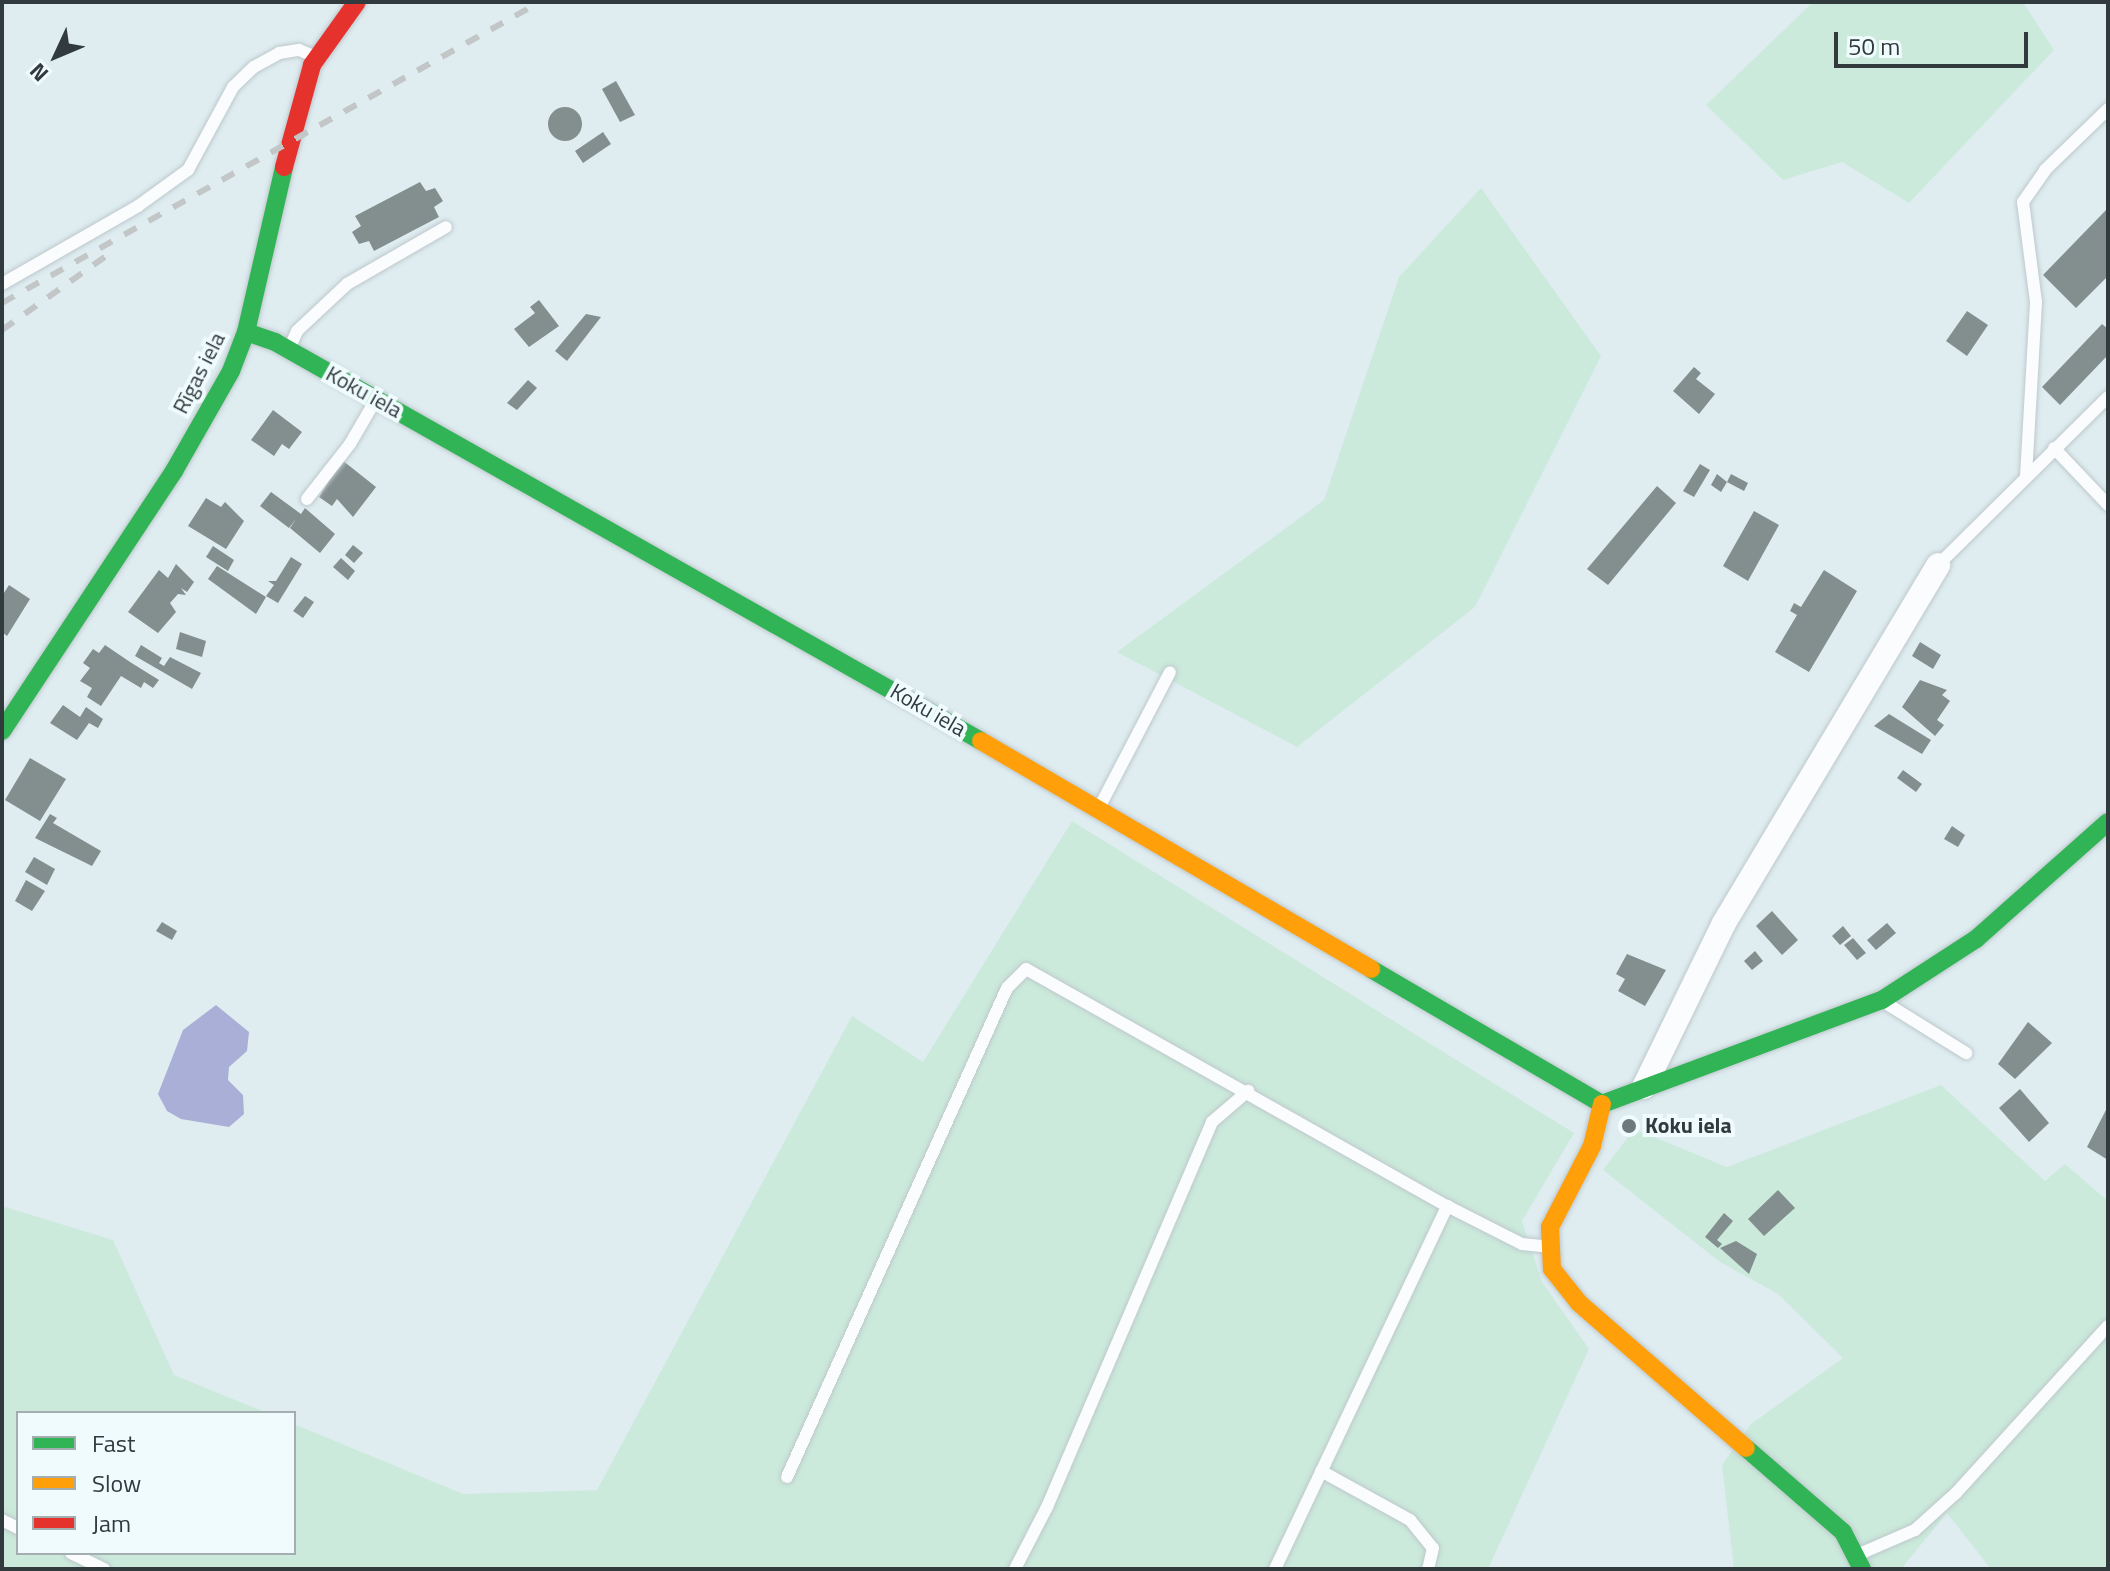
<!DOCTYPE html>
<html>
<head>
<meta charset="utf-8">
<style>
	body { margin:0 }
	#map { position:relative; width:2110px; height:1571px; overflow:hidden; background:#dfedf1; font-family:"Titillium Web",sans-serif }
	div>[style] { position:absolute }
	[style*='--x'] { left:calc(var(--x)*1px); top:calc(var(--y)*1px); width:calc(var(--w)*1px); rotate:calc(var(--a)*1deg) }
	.green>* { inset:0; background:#cbeadb }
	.water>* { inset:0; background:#a9afd6 }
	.building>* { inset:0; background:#838e8f }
	.round { border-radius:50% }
	.roads { filter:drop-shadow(0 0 2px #bec8cc) drop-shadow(0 0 2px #bec8cc) }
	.lane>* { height:12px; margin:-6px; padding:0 6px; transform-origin:6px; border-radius:6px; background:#fafcfd }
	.street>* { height:24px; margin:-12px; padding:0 12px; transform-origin:12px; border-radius:12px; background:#fafcfd }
	.fast>* { height:18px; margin:-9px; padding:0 9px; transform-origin:9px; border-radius:9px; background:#30b455 }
	.slow>* { height:18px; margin:-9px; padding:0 9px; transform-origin:9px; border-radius:9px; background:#ff9f0a }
	.jam>* { height:18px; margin:-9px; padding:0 9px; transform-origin:9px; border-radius:9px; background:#e5322d }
	.rail>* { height:6px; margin-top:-3px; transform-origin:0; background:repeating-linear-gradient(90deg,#c2c6c7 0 14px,transparent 0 28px) }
	.dots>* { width:22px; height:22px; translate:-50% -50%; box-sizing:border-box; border:4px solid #f0fbfe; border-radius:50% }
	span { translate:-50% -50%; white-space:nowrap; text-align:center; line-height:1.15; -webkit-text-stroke:8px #f0fbfe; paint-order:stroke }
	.street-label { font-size:22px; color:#313b3e }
	.poi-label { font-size:22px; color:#313b3e; font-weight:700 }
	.left { translate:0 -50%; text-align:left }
	.frame { position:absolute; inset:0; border:4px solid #313b3e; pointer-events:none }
	.legend { position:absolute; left:16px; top:1411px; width:280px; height:144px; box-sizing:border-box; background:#f0fbfe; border:2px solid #a4aeb1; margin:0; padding:10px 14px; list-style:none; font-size:24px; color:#313b3e }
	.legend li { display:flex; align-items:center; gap:16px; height:40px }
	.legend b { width:40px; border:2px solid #a4aeb1 }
	.north { position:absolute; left:16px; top:16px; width:80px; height:80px; -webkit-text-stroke:6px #f0fbfe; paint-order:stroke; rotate:226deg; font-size:22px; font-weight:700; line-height:32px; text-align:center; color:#313b3e }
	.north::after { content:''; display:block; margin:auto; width:28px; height:36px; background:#313b3e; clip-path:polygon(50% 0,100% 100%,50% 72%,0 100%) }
	.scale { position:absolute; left:1834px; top:32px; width:194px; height:36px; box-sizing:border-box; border:4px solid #313b3e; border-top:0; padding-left:10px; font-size:24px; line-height:28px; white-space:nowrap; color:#313b3e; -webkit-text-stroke:6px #f0fbfe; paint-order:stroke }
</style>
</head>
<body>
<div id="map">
	<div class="green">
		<div style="clip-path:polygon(1813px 2px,2023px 2px,2054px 50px,1909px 203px,1842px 162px,1783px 180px,1706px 105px)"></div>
		<div style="clip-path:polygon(1481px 188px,1601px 356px,1475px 607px,1297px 747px,1117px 652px,1324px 500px,1399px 277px)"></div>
		<div style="clip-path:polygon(1072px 821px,1574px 1133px,1522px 1221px,1542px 1282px,1589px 1349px,1488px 1569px,2px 1569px,2px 1206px,113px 1240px,174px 1375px,267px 1413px,18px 1413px,18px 1553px,294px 1553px,294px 1424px,463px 1494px,597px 1490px,852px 1016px,923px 1062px)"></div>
		<div style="clip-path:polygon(1941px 1085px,2045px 1181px,2065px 1164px,2108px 1201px,2108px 1569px,1991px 1569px,1947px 1513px,1901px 1569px,1734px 1569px,1722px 1465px,1751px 1424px,1843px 1358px,1778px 1294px,1720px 1262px,1603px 1170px,1634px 1129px,1727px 1167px)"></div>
	</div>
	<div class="water">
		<div style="clip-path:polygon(216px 1005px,249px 1032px,247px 1051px,229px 1067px,228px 1080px,243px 1095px,244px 1114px,229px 1127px,181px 1119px,167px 1111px,158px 1094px,183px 1030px)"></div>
	</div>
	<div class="building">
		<div style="clip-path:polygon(616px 81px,635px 115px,620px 122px,602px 89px)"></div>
		<div class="round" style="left:548px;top:107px;width:34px;height:34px"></div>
		<div style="clip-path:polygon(603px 132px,611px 144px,583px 163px,575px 151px)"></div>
		<div style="clip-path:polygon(420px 182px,426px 191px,435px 188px,443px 201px,434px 207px,439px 217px,374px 251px,369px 241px,359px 244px,352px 232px,361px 226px,355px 216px)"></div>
		<div style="clip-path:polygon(2108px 208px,2108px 276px,2076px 308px,2043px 275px)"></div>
		<div style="clip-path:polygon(539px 300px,559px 326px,529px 347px,514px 329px,535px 313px,530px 307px)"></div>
		<div style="clip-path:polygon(1967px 311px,1988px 325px,1967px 356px,1946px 341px)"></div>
		<div style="clip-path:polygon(586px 314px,601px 317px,567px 361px,555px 351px)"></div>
		<div style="clip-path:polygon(2102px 324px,2108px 329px,2108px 355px,2060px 405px,2042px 387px)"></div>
		<div style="clip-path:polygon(1694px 367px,1701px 373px,1696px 379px,1715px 394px,1699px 414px,1673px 391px)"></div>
		<div style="clip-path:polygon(528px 380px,537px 388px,517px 410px,507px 403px)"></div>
		<div style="clip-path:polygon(273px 410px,302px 432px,289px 449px,282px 444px,274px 456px,251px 440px)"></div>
		<div style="clip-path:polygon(342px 460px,376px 487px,353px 517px,337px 499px,332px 506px,319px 497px)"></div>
		<div style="clip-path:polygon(1700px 464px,1710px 470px,1694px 497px,1683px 491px)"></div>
		<div style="clip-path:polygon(1717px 474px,1727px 482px,1731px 474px,1748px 483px,1744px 491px,1727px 482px,1721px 492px,1711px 485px)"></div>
		<div style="clip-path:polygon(1657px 486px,1676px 503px,1608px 585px,1587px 569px)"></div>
		<div style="clip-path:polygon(271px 492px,301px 514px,305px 508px,335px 534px,320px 553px,290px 528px,296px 519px,289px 528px,260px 506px)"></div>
		<div style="clip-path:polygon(206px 498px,221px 507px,225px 502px,244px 521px,226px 549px,188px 526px)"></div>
		<div style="clip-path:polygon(1754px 511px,1779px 525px,1748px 581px,1723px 566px)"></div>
		<div style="clip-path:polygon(353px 545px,363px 553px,354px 563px,345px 555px)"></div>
		<div style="clip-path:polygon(213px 546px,234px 560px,228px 571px,206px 557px)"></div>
		<div style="clip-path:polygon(291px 557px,302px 564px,278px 603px,266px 596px,274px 585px,268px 581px,276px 581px)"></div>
		<div style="clip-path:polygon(341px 558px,355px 571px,348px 580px,333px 567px)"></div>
		<div style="clip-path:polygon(176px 564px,194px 582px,187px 592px,181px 588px,186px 595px,178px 594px,170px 603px,176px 612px,158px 633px,128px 612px,159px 570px,168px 578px)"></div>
		<div style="clip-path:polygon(217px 566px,266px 597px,256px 614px,208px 579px)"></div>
		<div style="clip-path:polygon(1824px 570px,1857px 591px,1809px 672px,1775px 652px,1797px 615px,1790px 611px,1794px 603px,1801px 607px)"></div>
		<div style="clip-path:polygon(9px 585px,30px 599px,7px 636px,2px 632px,2px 596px)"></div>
		<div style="clip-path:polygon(305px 596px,314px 602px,303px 618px,293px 611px)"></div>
		<div style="clip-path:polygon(180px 632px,206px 641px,202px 657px,176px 649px)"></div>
		<div style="clip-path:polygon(1920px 642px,1941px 655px,1933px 669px,1912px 656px)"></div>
		<div style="clip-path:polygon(105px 645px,130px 662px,159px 680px,153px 688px,144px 682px,141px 688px,121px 676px,101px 706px,87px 697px,92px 688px,80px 681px,90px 668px,83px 663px,93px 649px,99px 653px)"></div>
		<div style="clip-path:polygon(141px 645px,162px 658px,159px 663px,164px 666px,170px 657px,201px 673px,192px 689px,135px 656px)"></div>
		<div style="clip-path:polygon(1920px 680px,1947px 690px,1942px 695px,1950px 701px,1937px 720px,1944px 725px,1935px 736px,1902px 707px)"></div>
		<div style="clip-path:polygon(63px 705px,80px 717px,86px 707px,103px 719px,98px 728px,89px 723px,77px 740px,50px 723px)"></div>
		<div style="clip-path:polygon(1889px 714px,1931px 740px,1922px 754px,1874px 726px)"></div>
		<div style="clip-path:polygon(30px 758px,66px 779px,40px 821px,5px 800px)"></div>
		<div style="clip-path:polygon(1903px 770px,1922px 784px,1916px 792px,1897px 778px)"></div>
		<div style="clip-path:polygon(50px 814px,57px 818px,53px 823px,101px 851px,92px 866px,35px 838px)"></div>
		<div style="clip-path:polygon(1952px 826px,1965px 835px,1958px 847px,1944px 839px)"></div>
		<div style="clip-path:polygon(34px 857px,55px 869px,47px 885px,25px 872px)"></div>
		<div style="clip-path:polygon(26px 880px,45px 891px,32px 911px,15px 901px)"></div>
		<div style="clip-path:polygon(1772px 911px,1798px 940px,1782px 955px,1756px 926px)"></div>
		<div style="clip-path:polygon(162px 922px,177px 931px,172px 940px,156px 931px)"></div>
		<div style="clip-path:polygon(1887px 923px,1896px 933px,1876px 950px,1867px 940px)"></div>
		<div style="clip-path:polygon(1843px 926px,1851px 936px,1840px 945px,1832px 936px)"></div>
		<div style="clip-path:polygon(1853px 938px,1866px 953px,1857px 960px,1844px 945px)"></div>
		<div style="clip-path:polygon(1755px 951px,1763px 961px,1752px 970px,1744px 961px)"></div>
		<div style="clip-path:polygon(1627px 954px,1666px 970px,1645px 1006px,1618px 991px,1625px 979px,1616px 974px)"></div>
		<div style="clip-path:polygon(2028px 1022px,2052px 1043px,2015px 1079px,1998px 1064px)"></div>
		<div style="clip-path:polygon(2020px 1089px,2049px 1123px,2029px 1142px,1999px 1108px)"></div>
		<div style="clip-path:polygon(2108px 1106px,2108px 1160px,2087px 1147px)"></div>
		<div style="clip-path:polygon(1778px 1190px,1795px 1208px,1764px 1236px,1748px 1219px)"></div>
		<div style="clip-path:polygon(1724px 1213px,1733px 1221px,1717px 1240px,1722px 1244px,1718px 1248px,1705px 1237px)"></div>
		<div style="clip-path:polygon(1736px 1241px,1757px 1254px,1749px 1274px,1720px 1248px)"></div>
	</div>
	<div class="roads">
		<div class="lane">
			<div style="--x:2;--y:284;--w:157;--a:-29.8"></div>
			<div style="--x:138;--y:206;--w:62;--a:-35.8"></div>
			<div style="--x:188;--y:170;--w:94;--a:-61.5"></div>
			<div style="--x:233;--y:87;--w:29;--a:-44"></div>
			<div style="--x:254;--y:67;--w:29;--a:-29"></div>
			<div style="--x:279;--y:53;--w:20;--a:-9"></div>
			<div style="--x:299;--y:50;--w:16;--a:22"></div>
			<div style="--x:290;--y:347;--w:17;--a:-66"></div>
			<div style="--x:297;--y:331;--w:69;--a:-43.2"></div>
			<div style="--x:347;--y:284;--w:114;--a:-29.9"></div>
			<div style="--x:2054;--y:448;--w:79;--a:46.5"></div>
			<div style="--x:2026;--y:476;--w:174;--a:-86.7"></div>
			<div style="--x:2036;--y:302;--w:101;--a:-97.4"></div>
			<div style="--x:2023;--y:202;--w:39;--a:-55"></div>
			<div style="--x:2045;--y:170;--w:88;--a:-44.1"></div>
			<div style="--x:307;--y:499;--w:70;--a:-52"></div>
			<div style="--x:350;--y:444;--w:50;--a:-59.8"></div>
			<div style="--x:1938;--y:565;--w:239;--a:-44.7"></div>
			<div style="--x:1099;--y:808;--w:153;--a:-62.4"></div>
			<div style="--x:1884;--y:1002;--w:97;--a:31.9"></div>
			<div style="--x:1321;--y:1471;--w:102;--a:28.8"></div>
			<div style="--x:1410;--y:1520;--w:36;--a:51"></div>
			<div style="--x:1433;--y:1548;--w:22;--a:103"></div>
			<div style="--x:787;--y:1477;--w:536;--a:-65.78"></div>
			<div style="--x:1007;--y:988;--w:27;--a:-45"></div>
			<div style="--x:1026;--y:969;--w:483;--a:29.4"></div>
			<div style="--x:1447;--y:1206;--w:84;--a:26.9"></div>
			<div style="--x:1522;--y:1244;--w:27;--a:6"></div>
			<div style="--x:2;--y:1520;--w:18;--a:27"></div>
			<div style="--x:71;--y:1553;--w:37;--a:26"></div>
			<div style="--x:1857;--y:1555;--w:63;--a:-23.3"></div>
			<div style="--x:1915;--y:1530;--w:55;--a:-42.1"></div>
			<div style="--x:1956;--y:1493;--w:226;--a:-47.7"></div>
			<div style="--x:1015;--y:1569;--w:70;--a:-62.7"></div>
			<div style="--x:1047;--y:1507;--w:419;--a:-66.8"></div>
			<div style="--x:1212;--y:1122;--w:48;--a:-40.7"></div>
			<div style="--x:1275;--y:1569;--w:402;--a:-64.6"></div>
		</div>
		<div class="street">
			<div style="--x:1644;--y:1087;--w:182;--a:-64"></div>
			<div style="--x:1724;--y:923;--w:417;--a:-59.1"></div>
		</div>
		<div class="fast">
			<div style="--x:246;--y:332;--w:31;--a:19"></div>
			<div style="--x:275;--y:342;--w:811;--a:29.47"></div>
			<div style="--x:2;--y:731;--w:312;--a:-56.5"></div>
			<div style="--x:174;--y:471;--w:115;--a:-60.3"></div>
			<div style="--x:231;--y:371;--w:42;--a:-69"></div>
			<div style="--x:246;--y:332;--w:169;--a:-77"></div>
			<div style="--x:1371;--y:969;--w:268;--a:30.3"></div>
			<div style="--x:1602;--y:1104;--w:299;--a:-20.4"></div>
			<div style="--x:1882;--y:1000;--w:112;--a:-33"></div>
			<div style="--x:1976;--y:939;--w:176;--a:-41.6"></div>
			<div style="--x:1746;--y:1448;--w:128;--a:40.9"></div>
			<div style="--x:1843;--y:1532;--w:42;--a:62.8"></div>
		</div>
		<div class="slow">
			<div style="--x:981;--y:741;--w:452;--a:30.3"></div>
			<div style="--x:1602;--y:1104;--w:43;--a:103.4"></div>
			<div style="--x:1592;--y:1146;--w:91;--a:117.4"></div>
			<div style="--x:1550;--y:1227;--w:42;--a:87.3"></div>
			<div style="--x:1552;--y:1269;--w:43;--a:51.5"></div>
			<div style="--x:1579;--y:1303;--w:221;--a:41"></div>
		</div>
		<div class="jam">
			<div style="--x:284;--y:167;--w:106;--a:-74.6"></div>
			<div style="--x:312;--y:65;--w:77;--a:-54.5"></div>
		</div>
	</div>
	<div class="rail">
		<div style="--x:2;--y:303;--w:616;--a:-29.23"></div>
		<div style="--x:2;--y:330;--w:128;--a:-35.4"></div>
	</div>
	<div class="dots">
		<div style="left:1629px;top:1126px;background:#6e797d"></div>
	</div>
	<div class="street-label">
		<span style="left:199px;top:373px;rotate:-63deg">Rīgas iela</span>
		<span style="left:364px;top:392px;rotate:29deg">Koku iela</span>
		<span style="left:928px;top:710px;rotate:30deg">Koku iela</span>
	</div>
	<div class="poi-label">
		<span class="left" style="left:1645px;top:1126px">Koku iela</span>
	</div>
	<div class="frame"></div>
	<ul class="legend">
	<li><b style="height:10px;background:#30b455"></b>Fast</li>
	<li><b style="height:10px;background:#ff9f0a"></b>Slow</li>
	<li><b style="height:10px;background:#e5322d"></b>Jam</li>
	</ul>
	<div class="north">N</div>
	<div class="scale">50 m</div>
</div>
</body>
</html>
